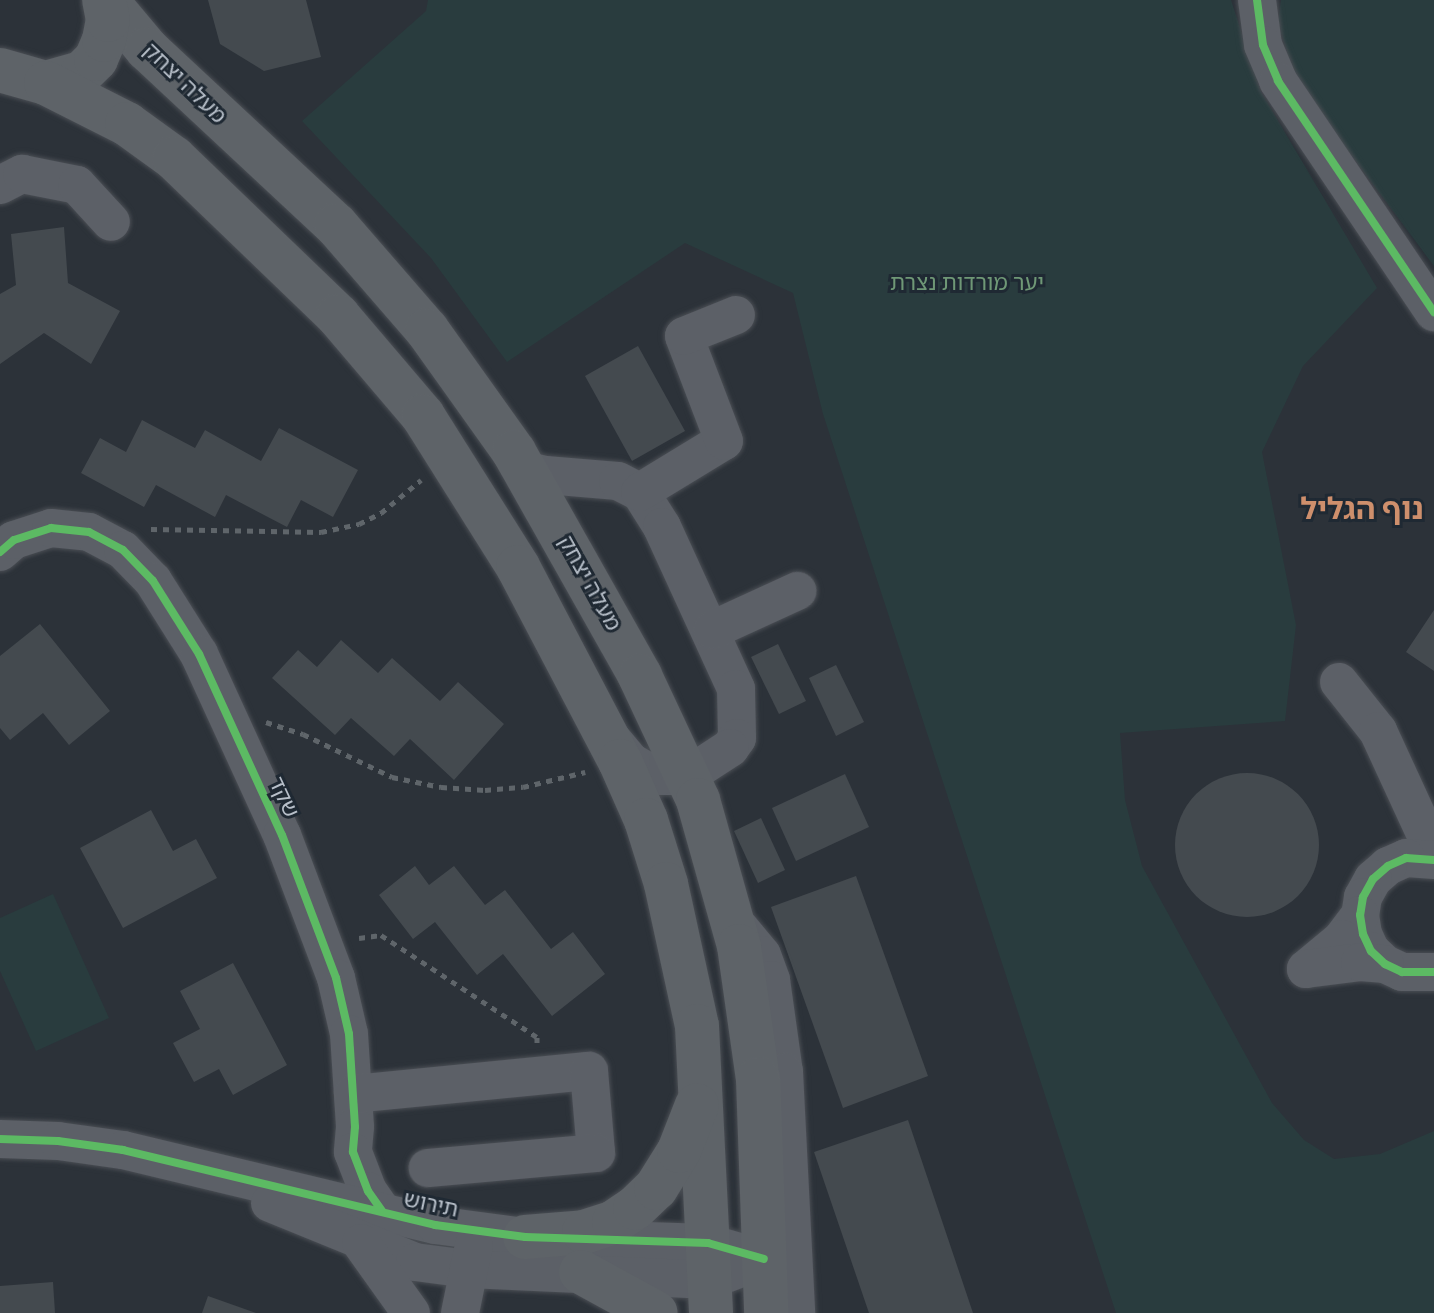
<!DOCTYPE html>
<html>
<head>
<meta charset="utf-8">
<style>
	body { margin:0 }
	#map { position:relative; width:1434px; height:1313px; overflow:hidden; background:#2c3239; font-family:"Fira Sans Condensed","Noto Sans Hebrew",sans-serif }
	div>[style] { position:absolute }
	[style*='--x'] { left:calc(var(--x)*1px); top:calc(var(--y)*1px); width:calc(var(--w)*1px); rotate:calc(var(--a)*1deg) }
	.green>* { inset:0; background:#293c3e }
	.building>* { inset:0; background:#444a4f }
	.round { border-radius:50% }
	.path>* { height:5px; margin-top:-2.5px; transform-origin:0; background:repeating-linear-gradient(90deg,#5f656a 0 6px,transparent 0 12px) }
	.roads { filter:drop-shadow(0 0 2px #4a4e54) drop-shadow(0 0 2px #4a4e54) }
	.minor>* { height:38px; margin:-19px; padding:0 19px; transform-origin:19px; border-radius:19px; background:#5c6067 }
	.major>* { height:44px; margin:-22px; padding:0 22px; transform-origin:22px; border-radius:22px; background:#5e6368 }
	.cycleway>* { height:8px; margin:-4px; padding:0 4px; transform-origin:4px; border-radius:4px; background:#5cba63 }
	span { translate:-50% -50%; white-space:nowrap; text-align:center; line-height:1.15; -webkit-text-stroke:6px #1f2933; paint-order:stroke }
	.street-label { font-size:22px; color:#b7bfc9 }
	.park-label { font-size:22px; color:#6f9876 }
	.district-label { font-size:30px; color:#ce8f6c; font-weight:700 }
</style>
</head>
<body>
<div id="map">
	<div class="green">
		<div style="clip-path:polygon(428px 0,1231px 0,1261px 92px,1377px 288px,1303px 366px,1262px 452px,1296px 625px,1285px 721px,1120px 733px,1125px 800px,1142px 866px,1272px 1103px,1304px 1140px,1334px 1159px,1380px 1154px,1434px 1131px,1434px 1313px,1116px 1313px,823px 414px,793px 293px,685px 243px,507px 362px,431px 258px,302px 121px,426px 11px)"></div>
		<div style="clip-path:polygon(1281px 0,1434px 0,1434px 266px,1295px 80px,1278px 22px)"></div>
		<div style="clip-path:polygon(53px 894px,109px 1018px,36px 1051px,0 971px,0 918px)"></div>
	</div>
	<div class="building">
		<div style="clip-path:polygon(208px 0,306px 0,321px 57px,264px 71px,220px 44px)"></div>
		<div style="clip-path:polygon(64px 227px,68px 283px,120px 311px,91px 364px,44px 333px,0 364px,0 294px,16px 285px,11px 234px)"></div>
		<div style="clip-path:polygon(638px 346px,685px 431px,632px 461px,585px 376px)"></div>
		<div style="clip-path:polygon(142px 420px,195px 448px,205px 430px,261px 461px,279px 428px,358px 470px,333px 517px,301px 500px,287px 527px,226px 495px,215px 517px,156px 485px,144px 507px,81px 473px,100px 438px,126px 452px)"></div>
		<div style="clip-path:polygon(1434px 610px,1434px 671px,1406px 652px)"></div>
		<div style="clip-path:polygon(40px 624px,110px 711px,69px 745px,43px 713px,10px 740px,0 728px,0 656px)"></div>
		<div style="clip-path:polygon(341px 640px,378px 673px,392px 658px,440px 701px,458px 682px,504px 724px,454px 780px,410px 739px,394px 756px,351px 718px,335px 735px,272px 678px,298px 650px,317px 667px)"></div>
		<div style="clip-path:polygon(778px 644px,806px 701px,779px 714px,751px 657px)"></div>
		<div style="clip-path:polygon(836px 665px,864px 722px,836px 736px,809px 678px)"></div>
		<div class="round" style="left:1175px;top:773px;width:144px;height:144px"></div>
		<div style="clip-path:polygon(845px 774px,869px 827px,796px 861px,772px 808px)"></div>
		<div style="clip-path:polygon(151px 810px,173px 851px,196px 839px,217px 878px,123px 928px,80px 848px)"></div>
		<div style="clip-path:polygon(761px 818px,785px 870px,758px 883px,734px 831px)"></div>
		<div style="clip-path:polygon(415px 866px,429px 885px,454px 866px,485px 905px,505px 890px,551px 949px,573px 932px,605px 974px,552px 1016px,503px 954px,477px 975px,435px 922px,413px 939px,379px 895px)"></div>
		<div style="clip-path:polygon(856px 876px,928px 1076px,843px 1108px,771px 907px)"></div>
		<div style="clip-path:polygon(233px 963px,287px 1065px,233px 1095px,219px 1069px,194px 1082px,173px 1043px,200px 1029px,180px 991px)"></div>
		<div style="clip-path:polygon(908px 1120px,973px 1313px,869px 1313px,814px 1152px)"></div>
		<div style="clip-path:polygon(53px 1282px,55px 1313px,0 1313px,0 1286px)"></div>
		<div style="clip-path:polygon(208px 1296px,256px 1313px,202px 1313px)"></div>
	</div>
	<div class="path">
		<div style="--x:151;--y:529;--w:170;--a:1"></div>
		<div style="--x:321;--y:532;--w:39;--a:-12"></div>
		<div style="--x:359;--y:524;--w:25;--a:-27"></div>
		<div style="--x:381;--y:513;--w:52;--a:-39.5"></div>
		<div style="--x:266;--y:722;--w:39;--a:18"></div>
		<div style="--x:303;--y:734;--w:99;--a:25.8"></div>
		<div style="--x:392;--y:777;--w:50;--a:11.5"></div>
		<div style="--x:441;--y:787;--w:44;--a:3.9"></div>
		<div style="--x:485;--y:790;--w:38;--a:-5"></div>
		<div style="--x:523;--y:787;--w:64;--a:-13.6"></div>
		<div style="--x:359;--y:938;--w:22;--a:-8"></div>
		<div style="--x:381;--y:935;--w:186;--a:33.2"></div>
		<div style="--x:537;--y:1037;--w:6;--a:90"></div>
	</div>
	<div class="roads">
		<div class="minor">
			<div style="--x:1257;--y:0;--w:45;--a:82.4"></div>
			<div style="--x:1263;--y:45;--w:39;--a:67"></div>
			<div style="--x:1278;--y:81;--w:279;--a:56"></div>
			<div style="--x:0;--y:185;--w:25;--a:-27"></div>
			<div style="--x:22;--y:174;--w:56;--a:11.3"></div>
			<div style="--x:77;--y:185;--w:50;--a:47.4"></div>
			<div style="--x:524;--y:470;--w:23;--a:13"></div>
			<div style="--x:546;--y:475;--w:72;--a:4.8"></div>
			<div style="--x:618;--y:481;--w:25;--a:27"></div>
			<div style="--x:640;--y:492;--w:41;--a:57.8"></div>
			<div style="--x:662;--y:527;--w:178;--a:65.4"></div>
			<div style="--x:736;--y:689;--w:49;--a:88.8"></div>
			<div style="--x:737;--y:738;--w:12;--a:125"></div>
			<div style="--x:730;--y:748;--w:51;--a:146.9"></div>
			<div style="--x:687;--y:776;--w:27;--a:180"></div>
			<div style="--x:660;--y:776;--w:16;--a:-158"></div>
			<div style="--x:645;--y:770;--w:16;--a:-150"></div>
			<div style="--x:631;--y:762;--w:31;--a:-130"></div>
			<div style="--x:640;--y:492;--w:98;--a:-31.3"></div>
			<div style="--x:724;--y:441;--w:112;--a:-110.9"></div>
			<div style="--x:684;--y:336;--w:56;--a:-22"></div>
			<div style="--x:0;--y:552;--w:18;--a:-41"></div>
			<div style="--x:14;--y:540;--w:39;--a:-18"></div>
			<div style="--x:51;--y:528;--w:38;--a:6"></div>
			<div style="--x:89;--y:532;--w:38;--a:28"></div>
			<div style="--x:123;--y:550;--w:43;--a:45.9"></div>
			<div style="--x:153;--y:581;--w:86;--a:57.8"></div>
			<div style="--x:199;--y:654;--w:199;--a:65.4"></div>
			<div style="--x:282;--y:835;--w:153;--a:69.3"></div>
			<div style="--x:336;--y:978;--w:57;--a:76.9"></div>
			<div style="--x:349;--y:1034;--w:93;--a:86.3"></div>
			<div style="--x:355;--y:1127;--w:25;--a:95"></div>
			<div style="--x:353;--y:1152;--w:42;--a:69"></div>
			<div style="--x:368;--y:1191;--w:24;--a:55"></div>
			<div style="--x:712;--y:630;--w:94;--a:-24.6"></div>
			<div style="--x:1339;--y:682;--w:63;--a:51.5"></div>
			<div style="--x:1378;--y:731;--w:134;--a:65.3"></div>
			<div style="--x:1434;--y:860;--w:28;--a:-176"></div>
			<div style="--x:1406;--y:858;--w:20;--a:156"></div>
			<div style="--x:1388;--y:866;--w:20;--a:139"></div>
			<div style="--x:1373;--y:879;--w:21;--a:119"></div>
			<div style="--x:1363;--y:897;--w:18;--a:99"></div>
			<div style="--x:1360;--y:915;--w:19;--a:81"></div>
			<div style="--x:1363;--y:934;--w:19;--a:65"></div>
			<div style="--x:1371;--y:951;--w:19;--a:43"></div>
			<div style="--x:1385;--y:964;--w:19;--a:25"></div>
			<div style="--x:1402;--y:972;--w:32;--a:0"></div>
			<div style="--x:1360;--y:915;--w:30;--a:127"></div>
			<div style="--x:1342;--y:939;--w:47;--a:140.2"></div>
			<div style="--x:1306;--y:969;--w:54;--a:-7.4"></div>
			<div style="--x:1360;--y:962;--w:25;--a:5"></div>
			<div style="--x:733;--y:920;--w:45;--a:50.4"></div>
			<div style="--x:762;--y:955;--w:27;--a:70"></div>
			<div style="--x:771;--y:980;--w:93;--a:82"></div>
			<div style="--x:784;--y:1072;--w:241;--a:87.1"></div>
			<div style="--x:353;--y:1094;--w:237;--a:-5.6"></div>
			<div style="--x:589;--y:1071;--w:82;--a:85.1"></div>
			<div style="--x:596;--y:1153;--w:169;--a:174.9"></div>
			<div style="--x:0;--y:1139;--w:58;--a:2"></div>
			<div style="--x:58;--y:1141;--w:66;--a:7.9"></div>
			<div style="--x:123;--y:1150;--w:321;--a:13.5"></div>
			<div style="--x:435;--y:1225;--w:91;--a:7.6"></div>
			<div style="--x:525;--y:1237;--w:183;--a:1.9"></div>
			<div style="--x:708;--y:1243;--w:58;--a:15.9"></div>
			<div style="--x:270;--y:1203;--w:157;--a:22.1"></div>
			<div style="--x:415;--y:1262;--w:53;--a:7.5"></div>
			<div style="--x:468;--y:1269;--w:242;--a:2.6"></div>
			<div style="--x:710;--y:1280;--w:30;--a:-21"></div>
			<div style="--x:361;--y:1243;--w:86;--a:54.5"></div>
			<div style="--x:460;--y:1313;--w:69;--a:-78.4"></div>
		</div>
		<div class="major">
			<div style="--x:106;--y:0;--w:64;--a:50.1"></div>
			<div style="--x:147;--y:49;--w:258;--a:43"></div>
			<div style="--x:336;--y:225;--w:139;--a:49.1"></div>
			<div style="--x:427;--y:330;--w:150;--a:54.5"></div>
			<div style="--x:514;--y:452;--w:257;--a:60.6"></div>
			<div style="--x:640;--y:676;--w:137;--a:64.9"></div>
			<div style="--x:698;--y:800;--w:152;--a:74.3"></div>
			<div style="--x:739;--y:946;--w:134;--a:81.9"></div>
			<div style="--x:758;--y:1079;--w:234;--a:88"></div>
			<div style="--x:0;--y:70;--w:48;--a:15.8"></div>
			<div style="--x:46;--y:83;--w:37;--a:-16"></div>
			<div style="--x:82;--y:73;--w:20;--a:-45"></div>
			<div style="--x:96;--y:59;--w:21;--a:-67"></div>
			<div style="--x:104;--y:40;--w:20;--a:-79"></div>
			<div style="--x:108;--y:20;--w:20;--a:-101"></div>
			<div style="--x:46;--y:83;--w:91;--a:26.8"></div>
			<div style="--x:127;--y:124;--w:58;--a:35.9"></div>
			<div style="--x:174;--y:158;--w:228;--a:43.9"></div>
			<div style="--x:338;--y:316;--w:131;--a:49.6"></div>
			<div style="--x:423;--y:416;--w:178;--a:57.8"></div>
			<div style="--x:518;--y:567;--w:219;--a:62.3"></div>
			<div style="--x:620;--y:761;--w:64;--a:66.2"></div>
			<div style="--x:646;--y:820;--w:67;--a:72.6"></div>
			<div style="--x:666;--y:884;--w:145;--a:77.7"></div>
			<div style="--x:697;--y:1026;--w:287;--a:87.2"></div>
			<div style="--x:525;--y:1237;--w:59;--a:-4.8"></div>
			<div style="--x:584;--y:1232;--w:32;--a:-18"></div>
			<div style="--x:614;--y:1222;--w:25;--a:-34"></div>
			<div style="--x:635;--y:1208;--w:29;--a:-44"></div>
			<div style="--x:656;--y:1188;--w:44;--a:-58.1"></div>
			<div style="--x:679;--y:1151;--w:49;--a:-68.6"></div>
			<div style="--x:581;--y:1272;--w:85;--a:28.7"></div>
		</div>
	</div>
	<div class="cycleway">
		<div style="--x:1257;--y:0;--w:45;--a:82.4"></div>
		<div style="--x:1263;--y:45;--w:39;--a:67"></div>
		<div style="--x:1278;--y:81;--w:279;--a:56"></div>
		<div style="--x:0;--y:552;--w:18;--a:-41"></div>
		<div style="--x:14;--y:540;--w:39;--a:-18"></div>
		<div style="--x:51;--y:528;--w:38;--a:6"></div>
		<div style="--x:89;--y:532;--w:38;--a:28"></div>
		<div style="--x:123;--y:550;--w:43;--a:45.9"></div>
		<div style="--x:153;--y:581;--w:86;--a:57.8"></div>
		<div style="--x:199;--y:654;--w:199;--a:65.4"></div>
		<div style="--x:282;--y:835;--w:153;--a:69.3"></div>
		<div style="--x:336;--y:978;--w:57;--a:76.9"></div>
		<div style="--x:349;--y:1034;--w:93;--a:86.3"></div>
		<div style="--x:355;--y:1127;--w:25;--a:95"></div>
		<div style="--x:353;--y:1152;--w:42;--a:69"></div>
		<div style="--x:368;--y:1191;--w:24;--a:55"></div>
		<div style="--x:1434;--y:860;--w:28;--a:-176"></div>
		<div style="--x:1406;--y:858;--w:20;--a:156"></div>
		<div style="--x:1388;--y:866;--w:20;--a:139"></div>
		<div style="--x:1373;--y:879;--w:21;--a:119"></div>
		<div style="--x:1363;--y:897;--w:18;--a:99"></div>
		<div style="--x:1360;--y:915;--w:19;--a:81"></div>
		<div style="--x:1363;--y:934;--w:19;--a:65"></div>
		<div style="--x:1371;--y:951;--w:19;--a:43"></div>
		<div style="--x:1385;--y:964;--w:19;--a:25"></div>
		<div style="--x:1402;--y:972;--w:32;--a:0"></div>
		<div style="--x:0;--y:1139;--w:58;--a:2"></div>
		<div style="--x:58;--y:1141;--w:66;--a:7.9"></div>
		<div style="--x:123;--y:1150;--w:321;--a:13.5"></div>
		<div style="--x:435;--y:1225;--w:91;--a:7.6"></div>
		<div style="--x:525;--y:1237;--w:183;--a:1.9"></div>
		<div style="--x:708;--y:1243;--w:58;--a:15.9"></div>
	</div>
	<div class="street-label">
		<span style="left:185px;top:83px;rotate:44deg">מעלה יצחק</span>
		<span style="left:590px;top:583px;rotate:61deg">מעלה יצחק</span>
		<span style="left:284px;top:797px;rotate:65deg">שקד</span>
		<span style="left:431px;top:1204px;rotate:12deg">תירוש</span>
	</div>
	<div class="park-label">
		<span style="left:967px;top:283px">יער מורדות נצרת</span>
	</div>
	<div class="district-label">
		<span style="left:1362px;top:509px">נוף הגליל</span>
	</div>
</div>
</body>
</html>
